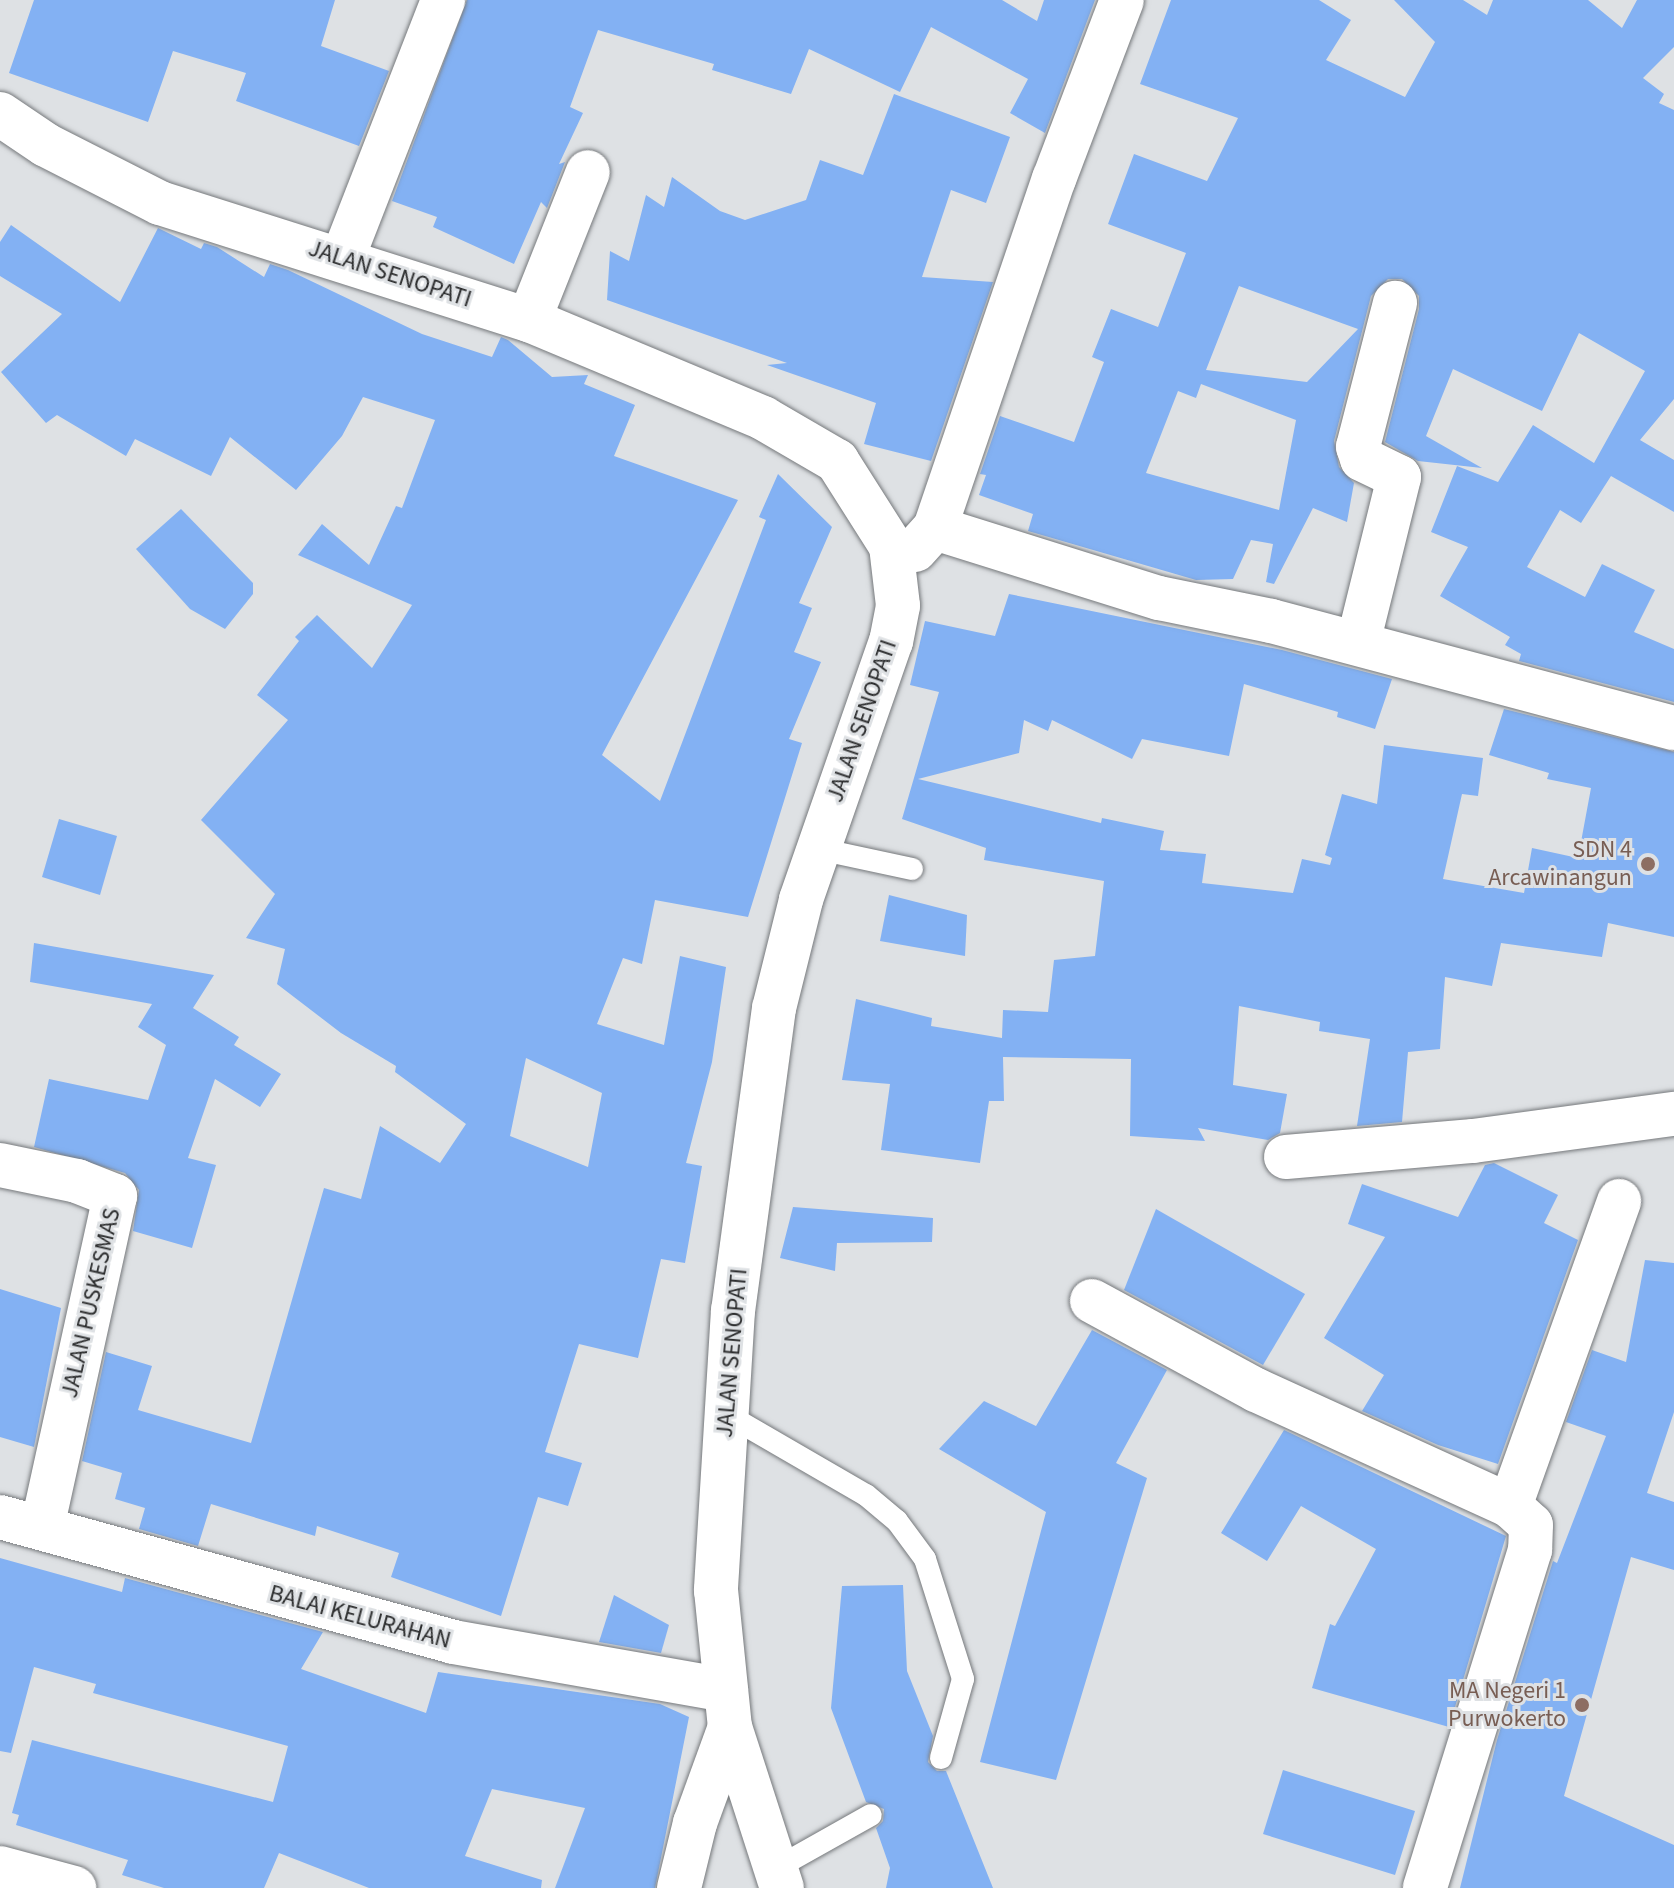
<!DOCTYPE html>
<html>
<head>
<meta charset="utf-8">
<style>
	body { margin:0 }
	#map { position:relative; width:1674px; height:1888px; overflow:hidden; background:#dee1e4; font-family:"Source Sans 3",sans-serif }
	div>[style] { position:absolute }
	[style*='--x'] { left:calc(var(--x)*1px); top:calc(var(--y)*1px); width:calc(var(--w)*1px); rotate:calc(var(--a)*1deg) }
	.building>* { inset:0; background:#83b1f3 }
	.roads { filter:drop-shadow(0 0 2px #76797c) drop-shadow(0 0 2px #76797c) }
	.lane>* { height:22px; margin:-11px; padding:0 11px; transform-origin:11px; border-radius:11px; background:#fff }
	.street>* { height:44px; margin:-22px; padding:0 22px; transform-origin:22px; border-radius:22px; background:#fff }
	.secondary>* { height:44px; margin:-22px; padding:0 22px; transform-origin:22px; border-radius:22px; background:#fff }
	.dots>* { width:22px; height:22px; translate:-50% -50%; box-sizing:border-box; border:4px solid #dee1e4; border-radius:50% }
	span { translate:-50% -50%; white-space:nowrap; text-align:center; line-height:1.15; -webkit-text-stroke:6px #dee1e4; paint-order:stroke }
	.street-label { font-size:24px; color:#2c2d2e }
	.education-label { font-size:24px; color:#785e54 }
	.right { translate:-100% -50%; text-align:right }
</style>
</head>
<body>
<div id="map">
	<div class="building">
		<div style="clip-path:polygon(34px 0,335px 0,321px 46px,389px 71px,359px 146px,236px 101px,246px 73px,173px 51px,148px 122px,9px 73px)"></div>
		<div style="clip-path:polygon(467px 0,1002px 0,1037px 21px,1044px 0,1095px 0,1045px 133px,1010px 113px,1028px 79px,931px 27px,900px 92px,809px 49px,791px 94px,712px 70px,714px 64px,598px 30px,570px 107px,583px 113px,559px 164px,565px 162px,547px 208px,541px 202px,514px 264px,433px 227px,437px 217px,392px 201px)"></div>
		<div style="clip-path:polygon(evenodd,1171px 0,1319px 0,1351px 20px,1326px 60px,1405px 97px,1435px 42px,1394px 0,1463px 0,1487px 15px,1493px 0,1588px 0,1622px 28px,1637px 0,1674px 0,1674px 47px,1643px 78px,1664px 94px,1659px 103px,1674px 110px,1674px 399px,1640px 440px,1674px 460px,1674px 512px,1611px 476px,1581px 523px,1560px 510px,1527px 567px,1585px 597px,1602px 564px,1655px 590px,1634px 632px,1674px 649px,1674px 702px,1519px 661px,1521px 654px,1505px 645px,1510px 637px,1440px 596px,1468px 547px,1431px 532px,1457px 466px,1498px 482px,1533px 425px,1594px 463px,1645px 371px,1579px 333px,1542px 411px,1453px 369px,1426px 436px,1482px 468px,1418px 461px,1385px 442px,1419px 309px,1419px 296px,1402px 279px,1388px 279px,1371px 296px,1334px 441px,1339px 467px,1354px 483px,1347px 522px,1313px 508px,1274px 584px,1266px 582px,1273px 544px,1251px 540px,1233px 579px,1196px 580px,1028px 531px,1033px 514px,979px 495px,986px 475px,980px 474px,1000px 416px,1074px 442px,1104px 362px,1092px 357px,1111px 309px,1158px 327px,1186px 253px,1108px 224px,1134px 154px,1207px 181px,1238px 118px,1140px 84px,1171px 0,1239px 286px,1358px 329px,1307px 382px,1206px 370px,1239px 286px,1171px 0,1201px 384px,1296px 420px,1279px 510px,1146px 473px,1178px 391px,1196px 398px,1201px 384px)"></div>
		<div style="clip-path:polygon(894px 94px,1010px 137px,986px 203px,951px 190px,922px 277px,993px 282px,931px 461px,864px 444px,876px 403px,767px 365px,787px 363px,607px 300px,610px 251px,629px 261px,646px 195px,664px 207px,672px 177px,720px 211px,745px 220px,806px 200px,820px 160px,863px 175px)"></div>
		<div style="clip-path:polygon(evenodd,11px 225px,120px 302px,158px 228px,201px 249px,204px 243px,217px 247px,264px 277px,270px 264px,288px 270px,422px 334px,492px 357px,501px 337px,508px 340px,552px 377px,588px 375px,584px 384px,635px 405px,614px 456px,738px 500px,602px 755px,660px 801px,766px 520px,759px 517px,778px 474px,832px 527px,799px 603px,812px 608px,794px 652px,821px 662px,789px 739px,802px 743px,748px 917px,655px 900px,642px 964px,623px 958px,597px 1024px,664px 1045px,680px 956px,726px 967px,712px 1062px,686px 1163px,702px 1166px,685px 1263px,661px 1259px,638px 1358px,579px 1344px,545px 1452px,582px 1463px,568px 1506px,538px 1497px,501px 1616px,391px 1577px,399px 1553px,317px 1526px,315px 1536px,211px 1504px,198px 1546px,139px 1529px,145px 1508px,115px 1499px,122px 1473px,82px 1461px,106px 1352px,152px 1366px,138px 1410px,251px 1443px,324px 1188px,361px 1199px,380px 1126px,440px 1163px,466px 1124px,395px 1072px,396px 1066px,341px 1033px,277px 984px,285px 949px,246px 938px,275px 894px,201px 820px,288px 720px,257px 695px,299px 641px,295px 637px,317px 615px,372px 668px,412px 605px,298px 555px,322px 524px,369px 565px,396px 506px,402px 508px,435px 420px,363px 397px,342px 436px,296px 490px,230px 437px,211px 476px,135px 439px,126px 456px,57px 415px,46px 423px,1px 372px,62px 314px,0 276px,0 242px,11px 225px,526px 1058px,602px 1093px,588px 1167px,510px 1136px,526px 1058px)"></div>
		<div style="clip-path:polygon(181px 509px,253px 583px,253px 594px,225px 629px,190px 609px,136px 549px)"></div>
		<div style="clip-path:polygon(1009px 594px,1282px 650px,1392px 679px,1375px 729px,1337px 717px,1338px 712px,1244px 684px,1229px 756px,1142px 739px,1132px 759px,1052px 720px,1048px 731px,1024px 720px,1019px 753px,918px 779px,1101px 823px,1102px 818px,1164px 831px,1160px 850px,1206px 854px,1202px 883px,1293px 893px,1302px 859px,1330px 865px,1332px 858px,1325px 855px,1342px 794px,1377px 804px,1384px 745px,1483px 758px,1478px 796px,1462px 794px,1443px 879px,1524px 893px,1532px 848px,1578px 858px,1591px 788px,1547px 779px,1549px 773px,1489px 755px,1504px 709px,1674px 752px,1674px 937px,1608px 923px,1602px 957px,1501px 943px,1492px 986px,1445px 977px,1440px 1049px,1408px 1052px,1402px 1122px,1357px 1126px,1370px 1039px,1319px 1031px,1320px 1022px,1239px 1006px,1233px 1085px,1287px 1094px,1280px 1133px,1268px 1140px,1198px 1128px,1205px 1141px,1130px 1136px,1131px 1059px,1003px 1057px,1004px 1101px,989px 1101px,980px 1163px,881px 1150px,890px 1084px,842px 1080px,856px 999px,932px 1018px,931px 1026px,1002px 1038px,1003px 1010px,1048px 1012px,1054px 960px,1095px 956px,1104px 881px,984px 860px,986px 848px,902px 819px,939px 692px,910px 685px,925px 621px,995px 636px)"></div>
		<div style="clip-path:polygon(59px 819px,117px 836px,100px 895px,42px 877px)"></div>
		<div style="clip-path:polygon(889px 895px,967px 915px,965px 956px,880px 941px)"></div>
		<div style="clip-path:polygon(34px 943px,214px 975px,193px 1008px,239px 1037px,234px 1045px,281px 1074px,260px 1107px,215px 1079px,188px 1158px,216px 1165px,192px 1248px,133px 1231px,139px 1190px,125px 1173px,34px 1147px,49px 1079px,148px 1100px,166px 1045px,138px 1027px,152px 1004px,30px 982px)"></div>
		<div style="clip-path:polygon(1494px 1163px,1558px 1195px,1544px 1223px,1578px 1240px,1498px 1464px,1438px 1445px,1362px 1411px,1384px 1375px,1324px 1338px,1385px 1237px,1348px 1224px,1362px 1184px,1458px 1217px,1485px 1165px)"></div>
		<div style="clip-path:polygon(793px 1207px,933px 1218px,932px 1242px,837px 1243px,835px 1271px,780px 1258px)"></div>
		<div style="clip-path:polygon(1156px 1209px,1305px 1294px,1263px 1365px,1124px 1290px)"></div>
		<div style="clip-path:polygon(1645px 1260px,1674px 1263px,1674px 1412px,1647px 1493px,1674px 1502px,1674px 1570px,1631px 1557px,1564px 1796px,1674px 1845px,1674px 1888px,1460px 1888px,1497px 1740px,1553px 1561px,1557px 1563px,1606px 1436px,1566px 1422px,1592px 1350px,1626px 1362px)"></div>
		<div style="clip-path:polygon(0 1289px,61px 1308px,34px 1447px,0 1437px)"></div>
		<div style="clip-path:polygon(1092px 1330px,1167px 1370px,1116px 1463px,1147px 1478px,1056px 1780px,980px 1762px,1046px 1512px,939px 1449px,984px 1401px,1036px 1426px)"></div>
		<div style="clip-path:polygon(1284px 1430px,1506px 1536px,1449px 1727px,1312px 1688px,1330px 1624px,1335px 1626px,1376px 1549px,1301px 1506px,1267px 1561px,1221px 1533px)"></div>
		<div style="clip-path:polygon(0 1558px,122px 1592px,125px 1578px,323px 1632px,301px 1669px,426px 1713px,438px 1672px,660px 1704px,689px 1717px,655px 1888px,555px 1888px,585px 1808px,492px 1789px,465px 1856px,542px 1880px,541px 1888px,369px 1888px,279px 1853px,264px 1888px,164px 1888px,122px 1875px,128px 1860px,16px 1825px,19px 1815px,12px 1813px,32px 1740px,273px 1802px,288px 1746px,93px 1693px,96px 1684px,34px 1667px,11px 1753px,0 1751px)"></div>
		<div style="clip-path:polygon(903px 1585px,907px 1671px,933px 1736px,928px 1762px,937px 1771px,946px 1771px,993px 1888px,886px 1888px,890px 1868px,876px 1828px,883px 1821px,884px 1809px,866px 1802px,831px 1708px,842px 1586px)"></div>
		<div style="clip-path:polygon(614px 1595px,669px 1625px,661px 1653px,599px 1642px)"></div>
		<div style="clip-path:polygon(1283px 1770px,1415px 1811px,1395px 1875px,1263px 1834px)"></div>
	</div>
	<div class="roads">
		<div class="lane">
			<div style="--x:819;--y:849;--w:95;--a:12.1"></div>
			<div style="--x:726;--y:1414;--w:162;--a:30.1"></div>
			<div style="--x:866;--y:1495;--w:40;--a:40"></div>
			<div style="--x:897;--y:1521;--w:47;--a:53.6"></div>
			<div style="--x:925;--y:1559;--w:126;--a:72.4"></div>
			<div style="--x:963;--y:1679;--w:82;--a:105.6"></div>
			<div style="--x:773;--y:1870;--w:112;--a:-29.3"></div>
		</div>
		<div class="street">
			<div style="--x:343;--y:257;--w:276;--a:-68.7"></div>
			<div style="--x:529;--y:320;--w:159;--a:-68.3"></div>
			<div style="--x:935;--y:528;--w:235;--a:17.4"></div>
			<div style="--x:1159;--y:598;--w:114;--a:11.6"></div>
			<div style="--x:1271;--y:621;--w:417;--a:14.9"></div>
			<div style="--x:915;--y:550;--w:30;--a:-48"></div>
			<div style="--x:935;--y:528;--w:369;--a:-71.2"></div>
			<div style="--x:1054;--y:179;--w:191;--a:-69.2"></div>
			<div style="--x:1358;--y:643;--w:171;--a:-76.1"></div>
			<div style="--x:1399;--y:477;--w:41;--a:-154.1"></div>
			<div style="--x:1362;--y:459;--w:13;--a:-108"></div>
			<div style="--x:1358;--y:447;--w:149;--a:-75.6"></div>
			<div style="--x:1286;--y:1157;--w:188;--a:-4.9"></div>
			<div style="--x:1473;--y:1141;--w:203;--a:-7.7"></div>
			<div style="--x:0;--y:1165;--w:79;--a:11.7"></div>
			<div style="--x:77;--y:1181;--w:41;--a:21.5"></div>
			<div style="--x:115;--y:1196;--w:340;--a:102.4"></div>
			<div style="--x:1092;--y:1301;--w:187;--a:28.5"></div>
			<div style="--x:1256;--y:1390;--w:279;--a:24.5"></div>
			<div style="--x:1510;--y:1506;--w:28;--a:42"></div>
			<div style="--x:1531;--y:1525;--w:25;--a:92"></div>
			<div style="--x:1530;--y:1550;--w:354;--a:107.3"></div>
			<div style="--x:1510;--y:1506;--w:324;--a:-70.3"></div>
			<div style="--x:0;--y:1517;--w:470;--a:15.4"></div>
			<div style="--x:453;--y:1642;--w:277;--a:10"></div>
			<div style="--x:0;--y:1868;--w:77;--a:15.1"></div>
			<div style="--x:679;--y:1888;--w:67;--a:-76.2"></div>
			<div style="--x:695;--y:1823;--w:102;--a:-70"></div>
		</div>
		<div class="secondary">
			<div style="--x:0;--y:114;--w:55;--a:34"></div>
			<div style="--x:46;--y:145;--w:128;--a:27"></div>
			<div style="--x:160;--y:203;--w:387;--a:17.6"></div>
			<div style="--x:529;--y:320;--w:254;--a:22.7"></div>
			<div style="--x:763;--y:418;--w:86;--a:30.2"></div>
			<div style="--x:837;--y:461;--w:101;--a:57.6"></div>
			<div style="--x:891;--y:546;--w:60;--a:83.3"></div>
			<div style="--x:898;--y:606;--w:36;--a:101"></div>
			<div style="--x:891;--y:641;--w:274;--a:109.2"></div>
			<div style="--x:801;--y:900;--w:111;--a:104"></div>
			<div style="--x:774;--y:1008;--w:305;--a:97.7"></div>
			<div style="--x:733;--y:1310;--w:281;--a:93.5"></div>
			<div style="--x:716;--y:1590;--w:138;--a:84.2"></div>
			<div style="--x:730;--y:1727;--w:169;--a:72.1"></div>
		</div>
	</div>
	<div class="dots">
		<div style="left:1648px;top:864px;background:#8d6e63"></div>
		<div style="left:1582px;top:1705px;background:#8d6e63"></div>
	</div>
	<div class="street-label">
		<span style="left:390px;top:274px;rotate:18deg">JALAN SENOPATI</span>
		<span style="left:862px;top:721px;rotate:-71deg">JALAN SENOPATI</span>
		<span style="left:91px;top:1303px;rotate:-77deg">JALAN PUSKESMAS</span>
		<span style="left:732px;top:1353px;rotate:-85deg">JALAN SENOPATI</span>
		<span style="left:360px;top:1617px;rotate:15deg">BALAI KELURAHAN</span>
	</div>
	<div class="education-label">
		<span class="right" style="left:1632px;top:864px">SDN 4<br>Arcawinangun</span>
		<span class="right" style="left:1566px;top:1705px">MA Negeri 1<br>Purwokerto</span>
	</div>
</div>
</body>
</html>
